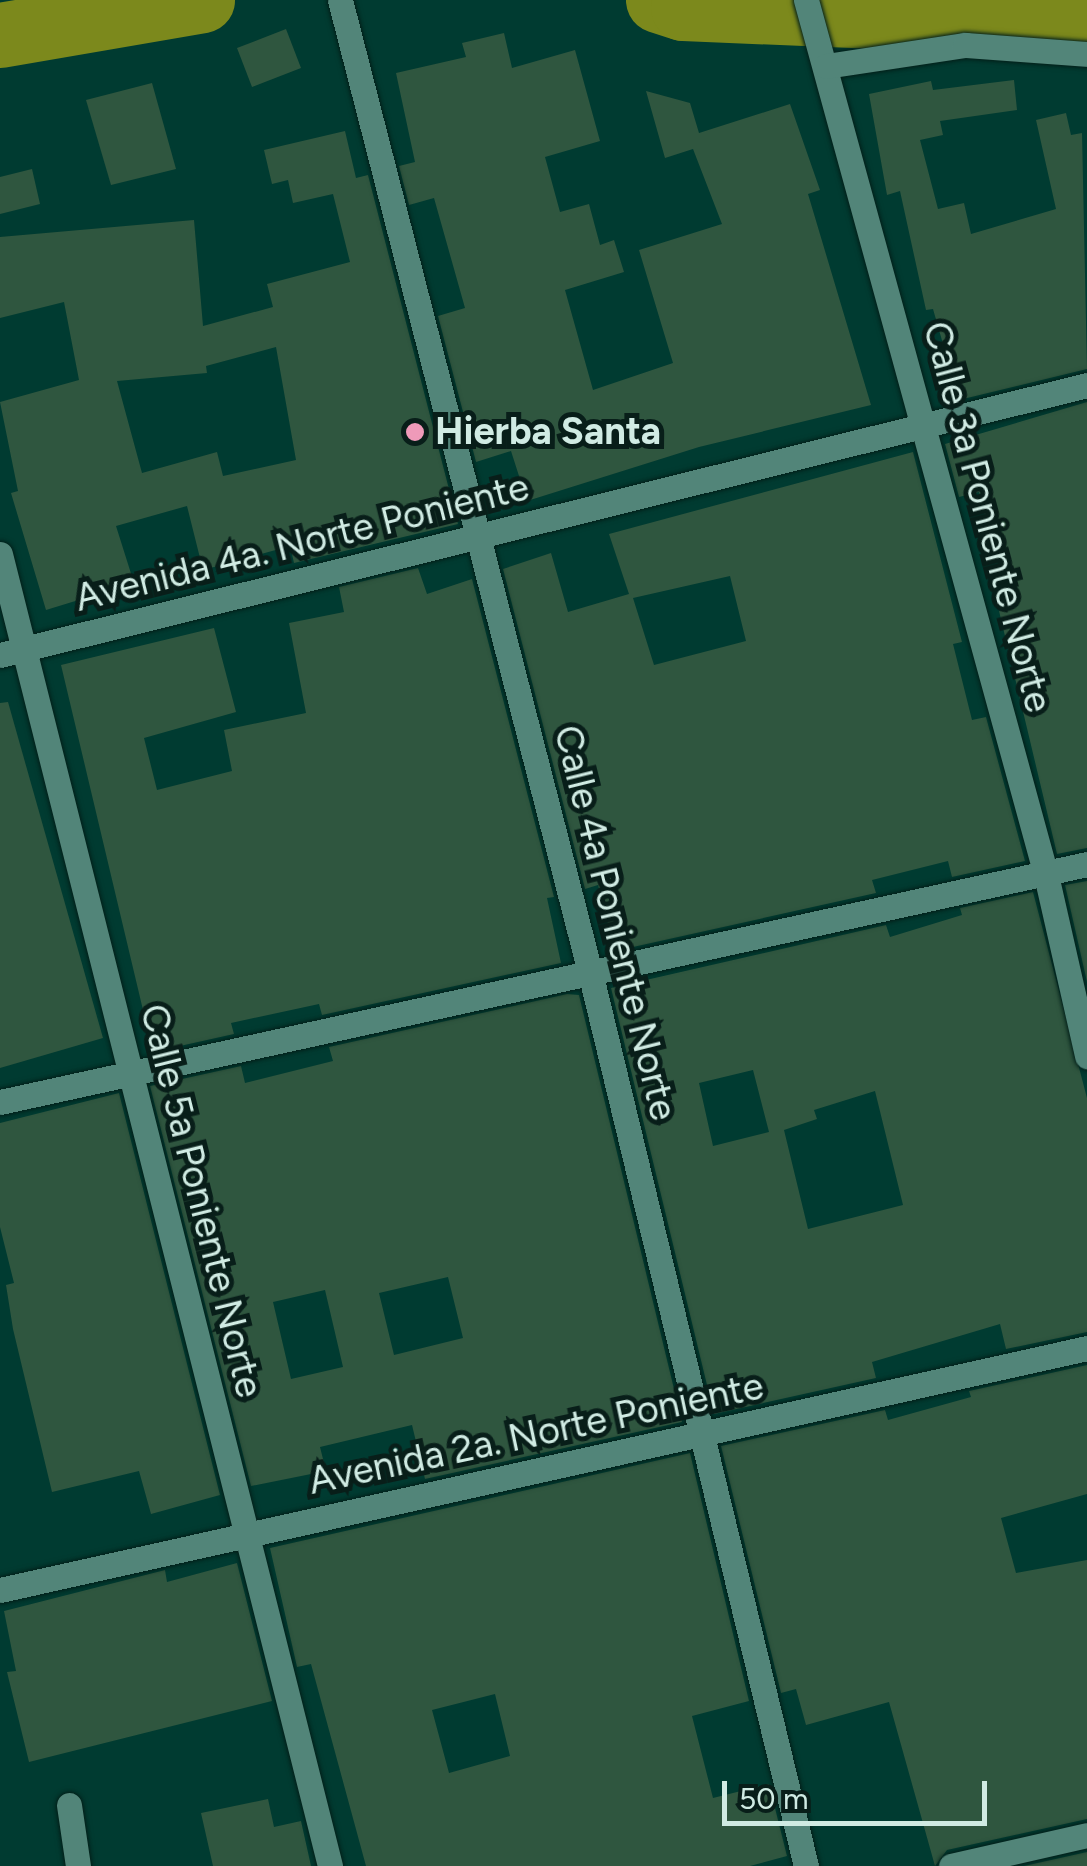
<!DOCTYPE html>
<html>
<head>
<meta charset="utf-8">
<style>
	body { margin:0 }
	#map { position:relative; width:1087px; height:1866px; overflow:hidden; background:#003b31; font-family:Figtree,sans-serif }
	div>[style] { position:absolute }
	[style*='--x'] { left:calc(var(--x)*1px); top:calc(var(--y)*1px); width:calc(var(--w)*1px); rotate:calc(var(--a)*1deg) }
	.river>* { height:65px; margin:-32.5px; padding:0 32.5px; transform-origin:32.5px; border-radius:32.5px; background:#7c891c }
	.building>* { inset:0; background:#2f563f }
	.roads { filter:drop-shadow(0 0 2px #031f19) drop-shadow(0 0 2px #031f19) }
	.minor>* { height:25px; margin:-12.5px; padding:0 12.5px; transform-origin:12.5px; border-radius:12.5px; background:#528579 }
	.dots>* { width:28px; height:28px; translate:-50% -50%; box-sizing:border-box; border:5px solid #081e19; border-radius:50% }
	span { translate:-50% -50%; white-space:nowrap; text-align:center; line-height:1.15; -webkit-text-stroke:10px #081e19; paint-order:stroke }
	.poi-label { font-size:38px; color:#d0ebe3; font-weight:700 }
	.left { translate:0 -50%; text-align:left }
	.street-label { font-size:38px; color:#d0ebe3 }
	.scale { position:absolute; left:722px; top:1781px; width:265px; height:45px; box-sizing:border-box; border:5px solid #d0ebe3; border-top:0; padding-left:12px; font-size:30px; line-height:35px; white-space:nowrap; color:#d0ebe3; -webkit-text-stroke:8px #081e19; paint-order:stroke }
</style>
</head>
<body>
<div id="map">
	<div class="river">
		<div style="--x:658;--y:0;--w:26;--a:18"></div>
		<div style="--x:683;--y:8;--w:404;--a:2.4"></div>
		<div style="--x:0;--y:35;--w:205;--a:-9.8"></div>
	</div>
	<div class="building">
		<div style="clip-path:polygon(286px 29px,301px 68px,252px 87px,237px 48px)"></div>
		<div style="clip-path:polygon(504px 33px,512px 68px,575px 50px,600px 141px,545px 157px,560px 212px,589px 204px,600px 245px,614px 240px,624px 272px,565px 290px,593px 390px,673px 363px,639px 250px,722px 224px,693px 149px,665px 158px,646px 91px,690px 103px,699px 133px,790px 104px,820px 190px,808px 194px,871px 405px,699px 447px,527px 501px,511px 451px,476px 462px,438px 316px,465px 308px,434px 198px,409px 205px,399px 166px,415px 162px,396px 73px,466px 57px,462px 43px)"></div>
		<div style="clip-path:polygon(1014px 80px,1017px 110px,940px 121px,943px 135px,920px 140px,938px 209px,964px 203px,971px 234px,1056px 209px,1036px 120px,1066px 113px,1071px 135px,1082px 133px,1087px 369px,959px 400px,933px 309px,926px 310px,900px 191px,887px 195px,869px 94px,931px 81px,933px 90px)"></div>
		<div style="clip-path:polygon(152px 83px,176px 169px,111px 185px,86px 100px)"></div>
		<div style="clip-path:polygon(evenodd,345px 131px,356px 178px,368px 175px,458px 524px,294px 563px,290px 546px,203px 570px,187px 506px,116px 526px,134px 583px,46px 610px,11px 493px,18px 491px,0 402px,79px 380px,64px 302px,0 318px,0 237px,194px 220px,203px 326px,273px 307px,267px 284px,350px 262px,333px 194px,293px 203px,288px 180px,272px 184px,264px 150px,345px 131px,276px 347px,296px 460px,223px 476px,217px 452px,142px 473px,117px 381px,207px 373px,206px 366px,276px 347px)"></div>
		<div style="clip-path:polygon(32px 169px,40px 204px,0 214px,0 177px)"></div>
		<div style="clip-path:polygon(1087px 402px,1087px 848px,1057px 854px,999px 611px,1018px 606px,1004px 554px,995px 556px,979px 492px,959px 497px,945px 444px)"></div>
		<div style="clip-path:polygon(evenodd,913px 452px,962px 642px,953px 644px,972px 720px,986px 717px,1025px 861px,952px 877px,948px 861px,872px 880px,876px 893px,615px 951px,598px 885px,585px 889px,503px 569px,551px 553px,568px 612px,629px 594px,609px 534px,913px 452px,730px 576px,746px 641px,654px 665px,633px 598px,730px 576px)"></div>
		<div style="clip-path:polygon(418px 568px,427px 594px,472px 579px,554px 897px,547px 898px,561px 963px,322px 1015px,319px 1004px,231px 1023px,234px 1034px,153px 1052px,61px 665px,214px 628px,236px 712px,144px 738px,157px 790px,232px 771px,224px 730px,306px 713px,289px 623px,344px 612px,339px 587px)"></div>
		<div style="clip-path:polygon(8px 702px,103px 1038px,0 1068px,0 703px)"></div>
		<div style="clip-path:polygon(1087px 881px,1087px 982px,1065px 885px)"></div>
		<div style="clip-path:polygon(evenodd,1033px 892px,1087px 1098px,1087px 1332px,1006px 1349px,1000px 1324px,872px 1362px,876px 1378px,714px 1414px,611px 988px,886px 925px,890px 937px,962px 915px,960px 908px,1033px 892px,753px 1070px,769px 1132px,713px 1146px,699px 1083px,753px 1070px,1033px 892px,875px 1091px,903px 1205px,808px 1229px,784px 1130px,817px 1119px,814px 1110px,875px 1091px)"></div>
		<div style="clip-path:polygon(evenodd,567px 994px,579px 995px,682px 1422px,425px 1479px,412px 1425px,320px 1447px,326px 1471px,251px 1486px,150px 1086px,241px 1066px,245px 1083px,333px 1061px,329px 1047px,567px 994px,448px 1277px,463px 1338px,394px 1355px,379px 1293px,448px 1277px,567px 994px,325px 1290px,343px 1367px,291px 1379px,273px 1302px,325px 1290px)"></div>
		<div style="clip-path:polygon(119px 1093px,220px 1495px,151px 1514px,139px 1471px,52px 1492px,13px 1329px,6px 1285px,14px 1283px,0 1227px,0 1123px)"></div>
		<div style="clip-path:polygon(1087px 1365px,1087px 1494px,1001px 1518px,1016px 1573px,1087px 1560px,1087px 1819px,947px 1850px,935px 1866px,889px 1702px,806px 1725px,796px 1689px,781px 1693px,721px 1446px,885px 1410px,888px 1420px,971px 1397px,969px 1391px)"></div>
		<div style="clip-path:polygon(evenodd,690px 1453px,749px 1701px,692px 1716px,713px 1798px,769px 1784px,787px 1856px,750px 1866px,366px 1866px,311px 1664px,297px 1667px,270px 1548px,690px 1453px,495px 1694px,510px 1756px,449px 1773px,432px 1710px,495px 1694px)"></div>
		<div style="clip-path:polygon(237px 1563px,272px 1701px,29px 1762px,7px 1672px,16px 1671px,4px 1611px,165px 1570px,167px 1582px)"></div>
		<div style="clip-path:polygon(268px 1799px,274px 1827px,301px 1821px,311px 1866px,213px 1866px,201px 1813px)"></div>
		<div style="clip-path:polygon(1087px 1852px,1087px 1866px,1024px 1866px)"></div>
	</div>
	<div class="roads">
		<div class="minor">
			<div style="--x:340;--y:0;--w:1008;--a:75.58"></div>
			<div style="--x:591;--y:976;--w:916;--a:76.42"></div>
			<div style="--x:806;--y:0;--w:907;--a:74.66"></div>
			<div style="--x:1046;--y:875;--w:186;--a:77.2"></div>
			<div style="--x:826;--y:66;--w:141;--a:-8.6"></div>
			<div style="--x:965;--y:45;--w:122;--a:4.2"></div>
			<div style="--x:0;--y:554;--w:1353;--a:75.88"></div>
			<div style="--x:0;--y:655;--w:1120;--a:-13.95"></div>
			<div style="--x:0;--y:1102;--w:1113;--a:-12.35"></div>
			<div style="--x:0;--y:1590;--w:1114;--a:-12.55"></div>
			<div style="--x:69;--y:1805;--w:62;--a:81.6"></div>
			<div style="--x:951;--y:1866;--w:139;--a:-12.8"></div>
		</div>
	</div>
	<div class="dots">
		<div style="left:415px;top:432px;background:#ef9ab9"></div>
	</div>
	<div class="poi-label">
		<span class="left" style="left:435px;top:432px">Hierba Santa</span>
	</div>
	<div class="street-label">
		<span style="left:987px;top:517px;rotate:75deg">Calle 3a Poniente Norte</span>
		<span style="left:302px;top:543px;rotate:-14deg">Avenida 4a. Norte Poniente</span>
		<span style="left:615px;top:923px;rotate:76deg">Calle 4a Poniente Norte</span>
		<span style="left:201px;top:1201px;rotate:76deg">Calle 5a Poniente Norte</span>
		<span style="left:536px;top:1434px;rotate:-12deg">Avenida 2a. Norte Poniente</span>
	</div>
	<div class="scale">50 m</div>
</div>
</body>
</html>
